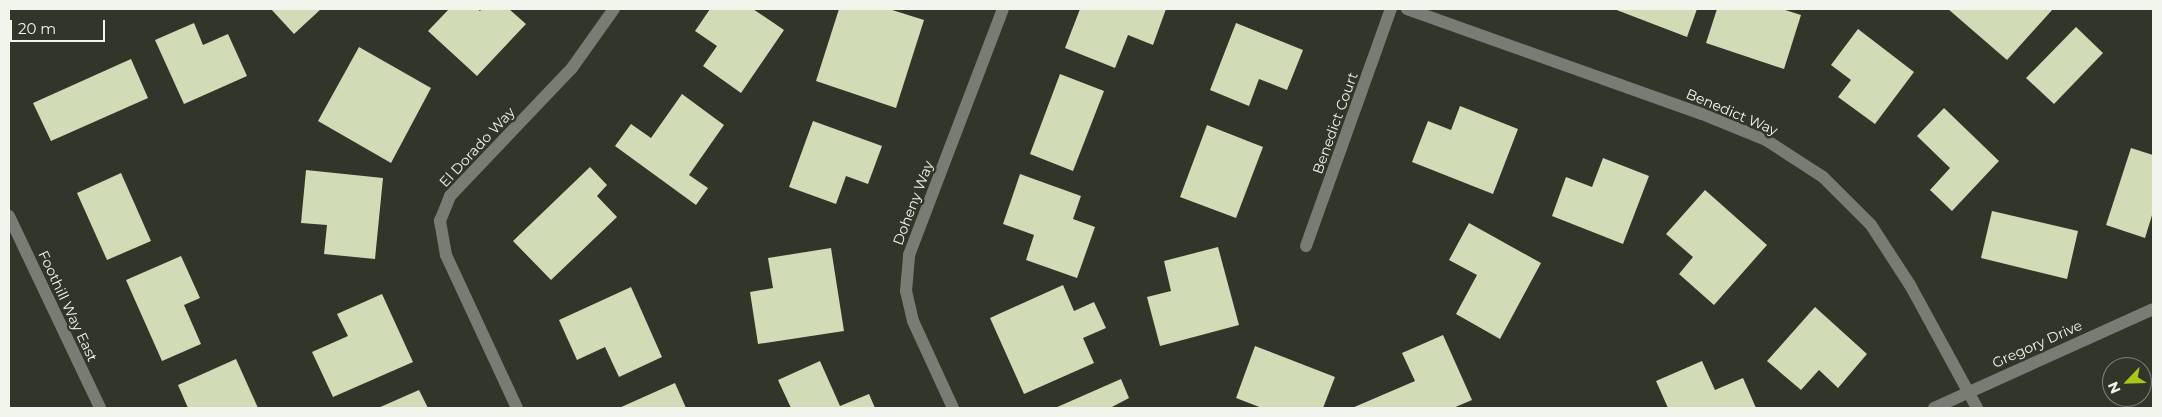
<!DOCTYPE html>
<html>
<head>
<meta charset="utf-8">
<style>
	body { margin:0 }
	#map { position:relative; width:2162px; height:417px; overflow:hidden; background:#323529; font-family:Montserrat,sans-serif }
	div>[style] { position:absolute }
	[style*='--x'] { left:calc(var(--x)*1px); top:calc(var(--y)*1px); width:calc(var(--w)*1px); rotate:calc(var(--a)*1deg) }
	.building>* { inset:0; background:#d1dbb5 }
	.minor>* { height:12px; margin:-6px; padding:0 6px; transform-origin:6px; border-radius:6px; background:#797b75 }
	span { translate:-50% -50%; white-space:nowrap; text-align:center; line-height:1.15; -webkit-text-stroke:5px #323529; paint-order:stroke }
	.street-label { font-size:14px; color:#f2f5ed }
	.frame { position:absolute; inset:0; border:10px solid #f2f5ed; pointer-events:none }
	.north { position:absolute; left:2102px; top:357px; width:50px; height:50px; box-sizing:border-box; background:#323529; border:1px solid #7f8277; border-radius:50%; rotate:246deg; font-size:14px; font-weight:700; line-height:20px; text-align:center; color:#f2f5ed }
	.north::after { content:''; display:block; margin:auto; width:18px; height:22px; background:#a9c71a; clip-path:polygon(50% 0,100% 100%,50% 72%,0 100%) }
	.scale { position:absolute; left:10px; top:20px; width:95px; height:22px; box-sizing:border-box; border:2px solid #f2f5ed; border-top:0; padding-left:6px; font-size:15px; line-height:18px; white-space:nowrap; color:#f2f5ed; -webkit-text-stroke:4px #323529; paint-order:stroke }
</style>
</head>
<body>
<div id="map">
	<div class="building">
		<div style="clip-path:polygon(271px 9px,321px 9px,294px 34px)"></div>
		<div style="clip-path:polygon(449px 9px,477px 9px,480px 11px,482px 9px,509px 9px,526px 24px,477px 76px,428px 31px)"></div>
		<div style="clip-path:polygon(710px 9px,753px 9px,784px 30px,741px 93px,703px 66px,717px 46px,695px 31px)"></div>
		<div style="clip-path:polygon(839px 9px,889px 9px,924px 20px,896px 108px,816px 81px)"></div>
		<div style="clip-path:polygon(1080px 9px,1166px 9px,1153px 45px,1128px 35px,1115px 68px,1065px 48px)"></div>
		<div style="clip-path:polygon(1614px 9px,1697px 9px,1687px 37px)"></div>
		<div style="clip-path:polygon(1717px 9px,1782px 9px,1801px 15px,1784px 69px,1706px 43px)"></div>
		<div style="clip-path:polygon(1948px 9px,2053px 9px,2007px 60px)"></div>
		<div style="clip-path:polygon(194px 23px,203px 45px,228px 34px,247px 76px,184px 104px,155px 40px)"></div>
		<div style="clip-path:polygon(1236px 23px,1303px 50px,1287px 90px,1259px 79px,1249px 106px,1210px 90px)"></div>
		<div style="clip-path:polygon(2076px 27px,2103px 53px,2054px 104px,2026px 78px)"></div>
		<div style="clip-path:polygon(1858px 29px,1914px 72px,1875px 124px,1838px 97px,1851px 80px,1831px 65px)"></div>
		<div style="clip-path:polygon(359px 47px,431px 88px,391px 163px,318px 121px)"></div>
		<div style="clip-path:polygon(131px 59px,148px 98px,51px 141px,33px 103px)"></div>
		<div style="clip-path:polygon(1060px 74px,1104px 91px,1073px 171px,1030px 154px)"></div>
		<div style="clip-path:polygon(682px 94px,724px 125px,689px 175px,708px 188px,696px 205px,615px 146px,631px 124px,651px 138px)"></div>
		<div style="clip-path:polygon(1460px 106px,1518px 129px,1493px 194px,1412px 162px,1428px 121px,1451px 130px)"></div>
		<div style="clip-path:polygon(1944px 108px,1999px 161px,1952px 211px,1930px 190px,1950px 168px,1917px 136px)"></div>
		<div style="clip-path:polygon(813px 121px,882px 146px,868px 184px,846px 176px,836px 204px,789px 187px)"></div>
		<div style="clip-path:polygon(1207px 125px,1263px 147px,1236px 218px,1180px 197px)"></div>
		<div style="clip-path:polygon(2131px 148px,2153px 155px,2153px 212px,2145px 238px,2106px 225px)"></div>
		<div style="clip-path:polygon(1603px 158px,1649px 176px,1623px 244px,1552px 216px,1566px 177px,1592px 187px)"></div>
		<div style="clip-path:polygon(590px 167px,607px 185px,597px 196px,617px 217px,551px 280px,513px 241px)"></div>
		<div style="clip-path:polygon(306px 170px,383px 178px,375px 259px,324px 254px,327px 225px,301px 223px)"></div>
		<div style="clip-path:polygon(121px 173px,151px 241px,107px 260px,77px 193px)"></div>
		<div style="clip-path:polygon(1020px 174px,1081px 196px,1073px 219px,1095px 227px,1077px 278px,1026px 260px,1034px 235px,1003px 224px)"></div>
		<div style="clip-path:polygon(1705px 190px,1767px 245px,1714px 305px,1679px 274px,1693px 257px,1666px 234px)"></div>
		<div style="clip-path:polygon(1992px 211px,2078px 231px,2067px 279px,1981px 258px)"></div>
		<div style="clip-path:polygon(1469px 223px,1541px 263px,1500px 339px,1456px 314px,1477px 275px,1449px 260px)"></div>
		<div style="clip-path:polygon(1218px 247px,1239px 325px,1160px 346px,1147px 297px,1171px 291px,1164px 261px)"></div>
		<div style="clip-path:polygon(831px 248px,844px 331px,758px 344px,750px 292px,773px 288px,768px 258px)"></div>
		<div style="clip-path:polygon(181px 256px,200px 298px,184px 305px,201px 344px,162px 361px,126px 280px)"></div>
		<div style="clip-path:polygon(1063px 285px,1074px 311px,1094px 302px,1106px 328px,1083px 338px,1094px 363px,1024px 394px,990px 318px)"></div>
		<div style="clip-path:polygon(631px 287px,662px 357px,619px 377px,605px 347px,577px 360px,559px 320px)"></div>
		<div style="clip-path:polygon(382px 294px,413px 362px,333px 397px,312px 352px,348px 336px,337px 314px)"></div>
		<div style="clip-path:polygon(1815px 307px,1867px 354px,1838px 388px,1819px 370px,1801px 390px,1767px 361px)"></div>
		<div style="clip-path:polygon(1443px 335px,1472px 400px,1453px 408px,1352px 408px,1415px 381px,1402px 353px)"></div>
		<div style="clip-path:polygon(1255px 346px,1335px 377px,1323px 408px,1262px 408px,1236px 398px)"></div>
		<div style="clip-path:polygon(236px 359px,258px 408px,188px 408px,178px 385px)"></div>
		<div style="clip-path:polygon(820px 361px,840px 406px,869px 394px,875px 408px,791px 408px,778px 380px)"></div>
		<div style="clip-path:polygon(1702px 361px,1715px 390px,1743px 378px,1756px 408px,1668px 408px,1656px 381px)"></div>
		<div style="clip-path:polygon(1121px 379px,1129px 398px,1110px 408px,1055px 408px)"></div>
		<div style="clip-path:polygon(675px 383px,686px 408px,619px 408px)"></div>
		<div style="clip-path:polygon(419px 390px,428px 408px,378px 408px)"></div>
	</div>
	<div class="minor">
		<div style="--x:1407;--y:9;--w:313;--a:19.6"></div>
		<div style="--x:1702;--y:114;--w:69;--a:22.1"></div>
		<div style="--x:1766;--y:140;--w:68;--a:33"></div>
		<div style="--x:1823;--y:177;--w:68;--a:45"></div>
		<div style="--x:1871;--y:225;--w:72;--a:57"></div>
		<div style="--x:1910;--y:285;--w:140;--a:61.4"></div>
		<div style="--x:9;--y:216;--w:212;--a:64.6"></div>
		<div style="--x:1306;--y:246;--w:252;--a:-70.3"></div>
		<div style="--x:517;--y:408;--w:169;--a:-114.9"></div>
		<div style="--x:446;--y:255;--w:35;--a:-100"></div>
		<div style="--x:440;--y:221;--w:27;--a:-68"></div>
		<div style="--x:450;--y:196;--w:177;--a:-46.4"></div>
		<div style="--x:572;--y:68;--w:72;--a:-54.6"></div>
		<div style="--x:953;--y:408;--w:96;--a:-114.7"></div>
		<div style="--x:913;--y:321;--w:31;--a:-103"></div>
		<div style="--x:906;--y:291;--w:36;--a:-85"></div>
		<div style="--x:909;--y:255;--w:263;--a:-69.1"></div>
		<div style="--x:1934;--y:408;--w:240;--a:-24.3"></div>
	</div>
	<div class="street-label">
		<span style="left:1732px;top:112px;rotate:23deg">Benedict Way</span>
		<span style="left:1335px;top:123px;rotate:-70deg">Benedict Court</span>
		<span style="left:477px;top:147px;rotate:-47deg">El Dorado Way</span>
		<span style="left:913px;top:203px;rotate:-69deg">Doheny Way</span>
		<span style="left:68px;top:306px;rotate:65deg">Foothill Way East</span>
		<span style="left:2037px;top:344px;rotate:-24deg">Gregory Drive</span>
	</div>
	<div class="frame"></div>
	<div class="north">N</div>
	<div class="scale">20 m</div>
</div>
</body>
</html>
